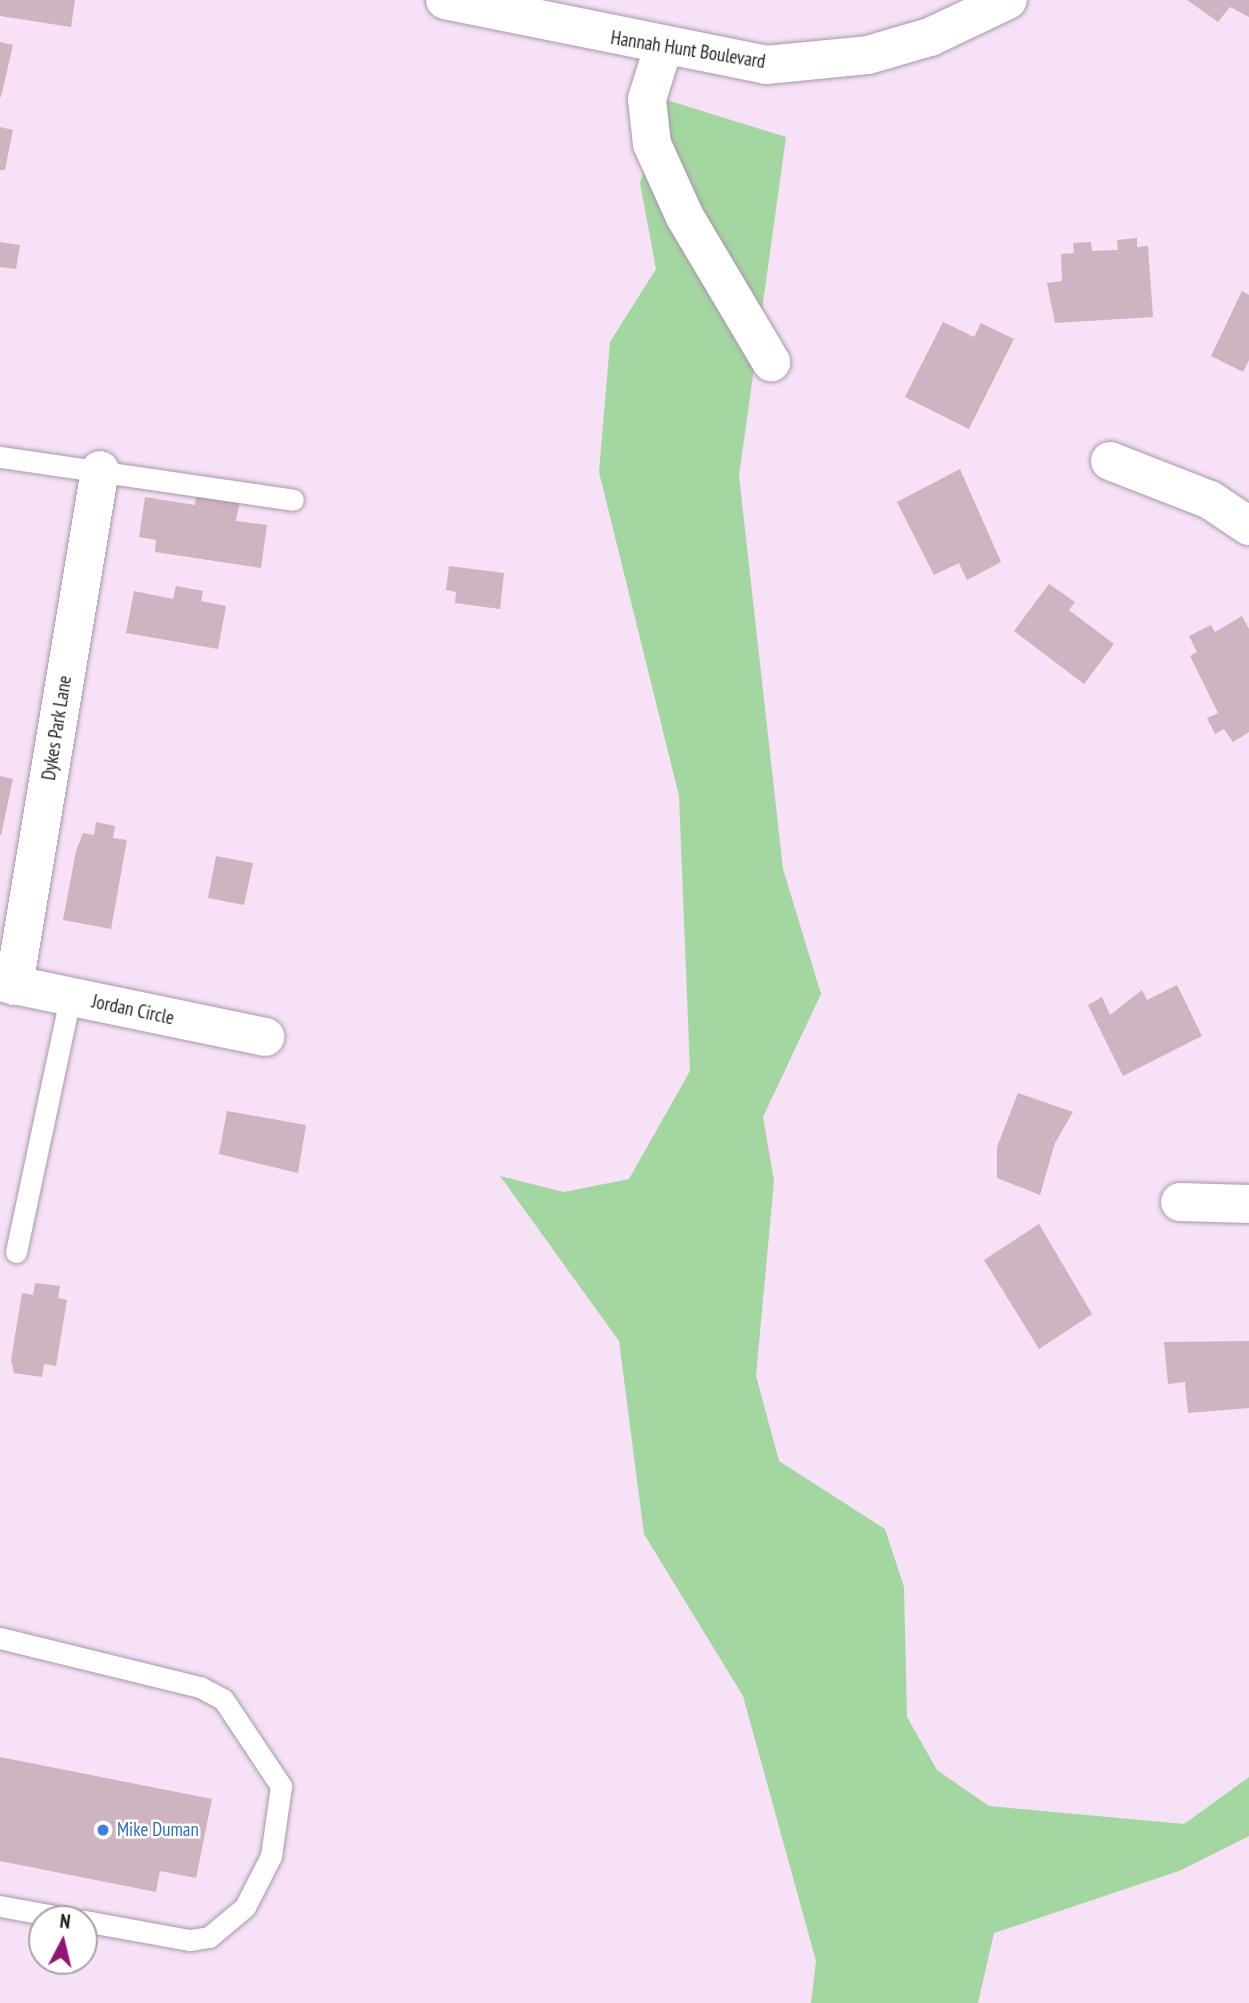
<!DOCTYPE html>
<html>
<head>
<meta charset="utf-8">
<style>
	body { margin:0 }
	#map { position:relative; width:1249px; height:2003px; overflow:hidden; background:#f6e1f7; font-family:"PT Sans Narrow",sans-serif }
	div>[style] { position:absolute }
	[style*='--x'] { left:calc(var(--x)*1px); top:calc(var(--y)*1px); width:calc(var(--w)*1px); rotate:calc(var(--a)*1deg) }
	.green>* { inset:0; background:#a4d6a1 }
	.building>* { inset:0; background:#ceb3c1 }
	.roads { filter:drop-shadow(0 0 2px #aa97ac) drop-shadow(0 0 2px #aa97ac) }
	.service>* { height:21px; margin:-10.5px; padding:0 10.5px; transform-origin:10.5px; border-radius:10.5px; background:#fff }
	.minor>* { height:38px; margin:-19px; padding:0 19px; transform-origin:19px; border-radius:19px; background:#fff }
	.dots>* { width:19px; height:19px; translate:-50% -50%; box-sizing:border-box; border:4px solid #fff; border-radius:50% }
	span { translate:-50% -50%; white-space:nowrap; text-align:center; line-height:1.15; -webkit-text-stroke:5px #fff; paint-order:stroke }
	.street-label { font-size:19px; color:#211a22 }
	.shop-label { font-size:19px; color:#366cbe }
	.left { translate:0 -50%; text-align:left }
	.north { position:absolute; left:28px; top:1905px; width:70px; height:70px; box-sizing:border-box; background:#fff; border:2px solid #a6a3a7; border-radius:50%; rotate:7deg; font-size:19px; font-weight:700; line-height:28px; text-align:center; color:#211a22 }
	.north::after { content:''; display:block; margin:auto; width:24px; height:32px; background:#911573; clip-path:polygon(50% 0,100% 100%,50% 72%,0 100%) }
</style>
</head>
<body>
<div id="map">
	<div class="green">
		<div style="clip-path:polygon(667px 100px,786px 137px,739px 476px,783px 869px,821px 994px,763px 1117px,774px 1181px,756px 1376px,779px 1461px,885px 1529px,904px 1587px,907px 1717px,937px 1770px,989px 1806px,1184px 1824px,1249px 1777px,1249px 1836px,1179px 1871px,994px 1933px,978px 2003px,811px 2003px,816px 1961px,743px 1696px,644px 1534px,619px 1341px,500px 1176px,564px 1192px,629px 1179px,690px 1071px,679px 796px,599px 472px,610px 342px,656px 269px,640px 183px)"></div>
	</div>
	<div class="building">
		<div style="clip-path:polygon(0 0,75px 0,71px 27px,0 16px)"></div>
		<div style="clip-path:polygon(1187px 0,1249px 0,1249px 17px,1230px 7px,1218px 22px)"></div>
		<div style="clip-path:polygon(0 42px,13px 45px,1px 97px,0 97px)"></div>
		<div style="clip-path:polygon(0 127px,13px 130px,5px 170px,0 170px)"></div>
		<div style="clip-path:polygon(1137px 238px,1137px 247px,1148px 246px,1153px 317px,1055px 323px,1047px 283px,1062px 281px,1061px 254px,1074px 253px,1073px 243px,1091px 242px,1092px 251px,1118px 250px,1117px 240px)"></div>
		<div style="clip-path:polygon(0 242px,20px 245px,16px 269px,0 267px)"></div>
		<div style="clip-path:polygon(1242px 291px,1249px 295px,1249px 360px,1243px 372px,1211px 356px)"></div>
		<div style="clip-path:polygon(943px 322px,974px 337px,981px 323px,1014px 339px,969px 429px,905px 397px)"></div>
		<div style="clip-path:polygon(960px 469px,1001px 562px,967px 580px,959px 563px,934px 575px,897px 502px)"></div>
		<div style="clip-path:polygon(197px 489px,241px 495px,236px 521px,267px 525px,261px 568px,155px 552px,156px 540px,139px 537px,145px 497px,195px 505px)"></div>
		<div style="clip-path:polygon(449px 566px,504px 573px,500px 609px,455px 603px,456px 592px,446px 590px)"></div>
		<div style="clip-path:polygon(1049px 584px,1075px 602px,1069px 610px,1114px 644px,1084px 684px,1014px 631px)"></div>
		<div style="clip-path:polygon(176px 586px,203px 591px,201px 601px,226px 606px,218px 649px,126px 633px,134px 591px,173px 599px)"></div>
		<div style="clip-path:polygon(1242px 616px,1249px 629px,1249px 732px,1233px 742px,1224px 729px,1215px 734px,1207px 718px,1218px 713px,1190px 656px,1197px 652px,1189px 636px,1211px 625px,1215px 632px)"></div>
		<div style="clip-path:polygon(0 776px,13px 779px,1px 835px,0 835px)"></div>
		<div style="clip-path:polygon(96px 822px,115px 826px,113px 838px,127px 840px,111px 929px,63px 920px,76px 851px,83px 833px,94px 835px)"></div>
		<div style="clip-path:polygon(216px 856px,253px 863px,244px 905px,208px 898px)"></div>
		<div style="clip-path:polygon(1177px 985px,1202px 1036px,1123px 1076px,1088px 1005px,1102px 997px,1110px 1015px,1142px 990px,1147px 1000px)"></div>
		<div style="clip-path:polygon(1018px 1093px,1073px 1112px,1055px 1143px,1040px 1195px,997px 1178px,997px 1147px)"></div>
		<div style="clip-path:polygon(227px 1111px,306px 1125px,298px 1173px,219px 1154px)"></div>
		<div style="clip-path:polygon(1039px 1224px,1092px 1314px,1039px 1349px,984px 1260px)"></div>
		<div style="clip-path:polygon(35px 1283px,60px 1286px,58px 1298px,67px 1300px,56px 1366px,44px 1364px,42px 1377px,14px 1373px,11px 1360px,22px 1293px,33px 1295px)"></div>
		<div style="clip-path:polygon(1249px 1341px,1249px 1408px,1188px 1413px,1185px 1382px,1168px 1384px,1164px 1342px)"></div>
		<div style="clip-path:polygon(0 1757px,212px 1799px,196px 1878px,160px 1871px,156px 1892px,0 1861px)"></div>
	</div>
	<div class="roads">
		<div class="service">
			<div style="--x:0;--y:457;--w:296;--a:8.3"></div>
			<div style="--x:16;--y:1252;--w:261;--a:-78"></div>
			<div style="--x:0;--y:1638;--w:206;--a:13.8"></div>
			<div style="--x:200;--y:1687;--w:26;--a:28"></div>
			<div style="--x:223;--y:1699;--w:105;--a:56.3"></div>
			<div style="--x:281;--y:1786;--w:71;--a:98.1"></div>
			<div style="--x:271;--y:1856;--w:57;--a:117"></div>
			<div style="--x:245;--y:1907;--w:47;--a:140.2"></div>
			<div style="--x:209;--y:1937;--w:20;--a:171"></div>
			<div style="--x:189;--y:1940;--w:107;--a:-169.7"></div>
			<div style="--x:0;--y:1906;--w:72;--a:10.4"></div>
		</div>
		<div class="minor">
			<div style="--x:445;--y:0;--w:328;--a:11.4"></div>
			<div style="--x:766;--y:65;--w:102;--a:-5.6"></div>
			<div style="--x:868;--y:55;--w:65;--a:-16.2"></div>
			<div style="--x:930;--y:37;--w:86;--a:-25.4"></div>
			<div style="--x:663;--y:48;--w:53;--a:107.4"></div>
			<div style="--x:647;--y:99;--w:45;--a:83.7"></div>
			<div style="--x:652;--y:144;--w:80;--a:65.7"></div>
			<div style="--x:685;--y:217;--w:169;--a:59.3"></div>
			<div style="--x:1110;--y:461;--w:107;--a:21.3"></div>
			<div style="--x:1210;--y:500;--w:47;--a:33.7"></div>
			<div style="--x:0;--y:982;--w:271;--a:11.7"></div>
			<div style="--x:14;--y:986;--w:523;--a:-80.54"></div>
			<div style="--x:1180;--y:1202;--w:69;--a:1.7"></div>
		</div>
	</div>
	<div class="dots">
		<div style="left:103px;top:1830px;background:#3f7fe0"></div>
	</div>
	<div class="street-label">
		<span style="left:688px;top:50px;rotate:9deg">Hannah Hunt Boulevard</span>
		<span style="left:57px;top:728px;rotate:-81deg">Dykes Park Lane</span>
		<span style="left:133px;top:1010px;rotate:12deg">Jordan Circle</span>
	</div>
	<div class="shop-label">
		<span class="left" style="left:117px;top:1830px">Mike Duman</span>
	</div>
	<div class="north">N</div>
</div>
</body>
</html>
